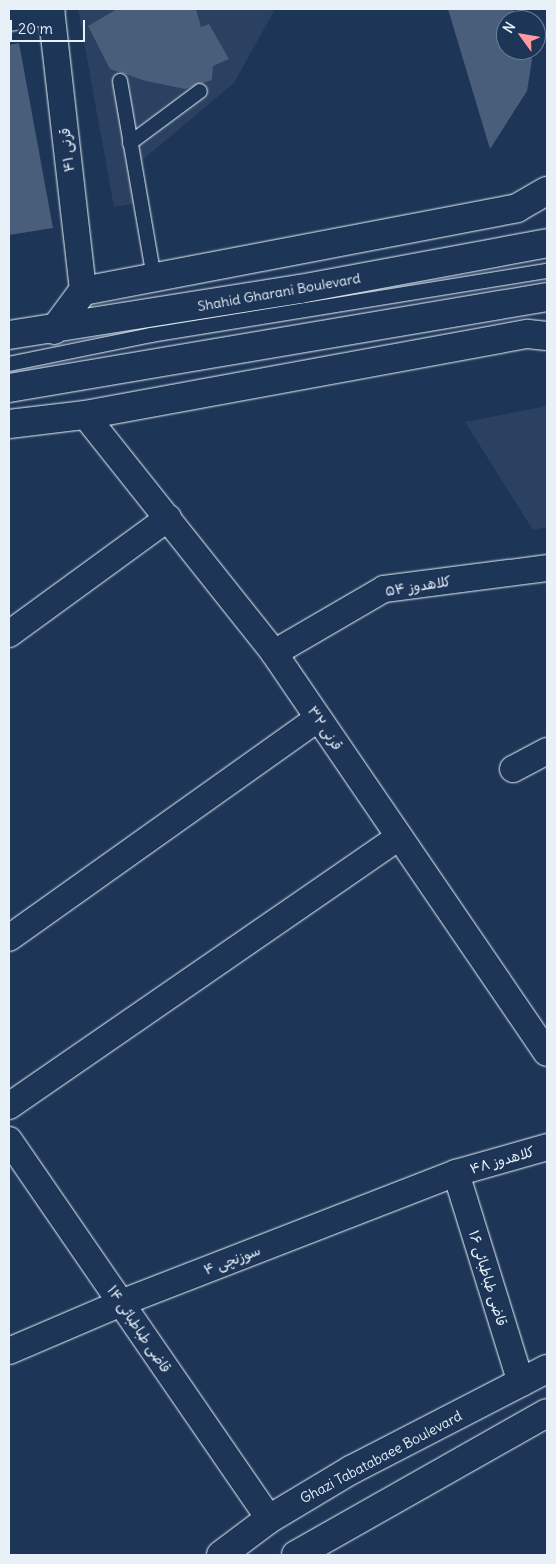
<!DOCTYPE html>
<html>
<head>
<meta charset="utf-8">
<style>
	body { margin:0 }
	#map { position:relative; width:556px; height:1564px; overflow:hidden; background:#1d3557; font-family:Delius,"Playpen Sans Arabic",sans-serif }
	div>[style] { position:absolute }
	[style*='--x'] { left:calc(var(--x)*1px); top:calc(var(--y)*1px); width:calc(var(--w)*1px); rotate:calc(var(--a)*1deg) }
	.built>* { inset:0; background:#2a4162 }
	.building>* { inset:0; background:#495e7a }
	.roads { filter:drop-shadow(0 0 1px #e8f1f8) drop-shadow(0 0 1px #e8f1f8) }
	.lane>* { height:14px; margin:-7px; padding:0 7px; transform-origin:7px; border-radius:7px; background:#1d3557 }
	.street>* { height:26px; margin:-13px; padding:0 13px; transform-origin:13px; border-radius:13px; background:#1d3557 }
	.secondary>* { height:28px; margin:-14px; padding:0 14px; transform-origin:14px; border-radius:14px; background:#1d3557 }
	.primary>* { height:28px; margin:-14px; padding:0 14px; transform-origin:14px; border-radius:14px; background:#1d3557 }
	span { translate:-50% -50%; white-space:nowrap; text-align:center; line-height:1.15; -webkit-text-stroke:4.5px #1d3557; paint-order:stroke }
	.street-label { font-size:14px; color:#e8f1f8 }
	.frame { position:absolute; inset:0; border:10px solid #e8f1f8; pointer-events:none }
	.north { position:absolute; left:496px; top:10px; width:50px; height:50px; box-sizing:border-box; background:#1d3557; border:1px solid #6e8097; border-radius:50%; rotate:302deg; font-size:14px; font-weight:700; line-height:20px; text-align:center; color:#e8f1f8 }
	.north::after { content:''; display:block; margin:auto; width:18px; height:22px; background:#ff9aa2; clip-path:polygon(50% 0,100% 100%,50% 72%,0 100%) }
	.scale { position:absolute; left:10px; top:20px; width:75px; height:22px; box-sizing:border-box; border:2px solid #e8f1f8; border-top:0; padding-left:6px; font-size:15px; line-height:18px; white-space:nowrap; color:#e8f1f8; -webkit-text-stroke:4px #1d3557; paint-order:stroke }
</style>
</head>
<body>
<div id="map">
	<div class="built">
		<div style="clip-path:polygon(78px 9px,275px 9px,234px 83px,140px 162px,149px 201px,114px 207px)"></div>
		<div style="clip-path:polygon(547px 406px,547px 527px,533px 530px,465px 422px)"></div>
	</div>
	<div class="building">
		<div style="clip-path:polygon(117px 9px,196px 9px,201px 27px,209px 24px,229px 59px,213px 66px,212px 80px,185px 89px,146px 81px,110px 69px,88px 26px)"></div>
		<div style="clip-path:polygon(448px 9px,513px 9px,517px 20px,506px 20px,506px 50px,528px 50px,532px 60px,527px 91px,490px 149px)"></div>
		<div style="clip-path:polygon(19px 43px,53px 228px,9px 235px,9px 45px)"></div>
	</div>
	<div class="roads">
		<div class="lane">
			<div style="--x:120;--y:81;--w:200;--a:80.2"></div>
			<div style="--x:130;--y:143;--w:87;--a:-36.6"></div>
			<div style="--x:9;--y:364;--w:145;--a:-11.5"></div>
			<div style="--x:151;--y:335;--w:401;--a:-9.2"></div>
		</div>
		<div class="street">
			<div style="--x:51;--y:9;--w:284;--a:83.5"></div>
			<div style="--x:9;--y:18;--w:43;--a:-9.5"></div>
			<div style="--x:85;--y:415;--w:304;--a:51.5"></div>
			<div style="--x:274;--y:653;--w:484;--a:55.7"></div>
			<div style="--x:9;--y:634;--w:197;--a:-36.1"></div>
			<div style="--x:274;--y:653;--w:127;--a:-30.2"></div>
			<div style="--x:384;--y:589;--w:164;--a:-7.3"></div>
			<div style="--x:513;--y:769;--w:38;--a:-28"></div>
			<div style="--x:9;--y:938;--w:379;--a:-35.4"></div>
			<div style="--x:9;--y:1106;--w:474;--a:-34.6"></div>
			<div style="--x:9;--y:1140;--w:460;--a:55.5"></div>
			<div style="--x:456;--y:1173;--w:220;--a:72.8"></div>
			<div style="--x:9;--y:1351;--w:122;--a:-23.2"></div>
			<div style="--x:121;--y:1303;--w:359;--a:-21.2"></div>
			<div style="--x:456;--y:1173;--w:95;--a:-15.9"></div>
		</div>
		<div class="secondary">
			<div style="--x:221;--y:1555;--w:60;--a:-36.9"></div>
			<div style="--x:269;--y:1519;--w:96;--a:-30.9"></div>
			<div style="--x:351;--y:1470;--w:220;--a:-27.3"></div>
			<div style="--x:296;--y:1555;--w:288;--a:-29.5"></div>
		</div>
		<div class="primary">
			<div style="--x:54;--y:330;--w:49;--a:-53.4"></div>
			<div style="--x:83;--y:291;--w:442;--a:-10.8"></div>
			<div style="--x:517;--y:208;--w:34;--a:-30"></div>
			<div style="--x:9;--y:335;--w:295;--a:-9"></div>
			<div style="--x:300;--y:289;--w:251;--a:-10.5"></div>
			<div style="--x:9;--y:388;--w:546;--a:-9.6"></div>
			<div style="--x:9;--y:424;--w:77;--a:-6.8"></div>
			<div style="--x:85;--y:415;--w:450;--a:-10.4"></div>
			<div style="--x:528;--y:334;--w:19;--a:6"></div>
		</div>
	</div>
	<div class="street-label">
		<span style="left:67px;top:150px;rotate:-96deg">قرنی ۴۱</span>
		<span style="left:279px;top:292px;rotate:-10deg">Shahid Gharani Boulevard</span>
		<span style="left:418px;top:586px;rotate:-9deg">کلاهدوز ۵۴</span>
		<span style="left:325px;top:728px;rotate:56deg">قرنی ۳۲</span>
		<span style="left:502px;top:1160px;rotate:-16deg">کلاهدوز ۴۸</span>
		<span style="left:232px;top:1260px;rotate:-21deg">سوزنچی ۴</span>
		<span style="left:488px;top:1278px;rotate:73deg">قاضی طباطبائی ۱۶</span>
		<span style="left:139px;top:1329px;rotate:56deg">قاضی طباطبائی ۱۴</span>
		<span style="left:381px;top:1457px;rotate:-28deg">Ghazi Tabatabaee Boulevard</span>
	</div>
	<div class="frame"></div>
	<div class="north">N</div>
	<div class="scale">20 m</div>
</div>
</body>
</html>
